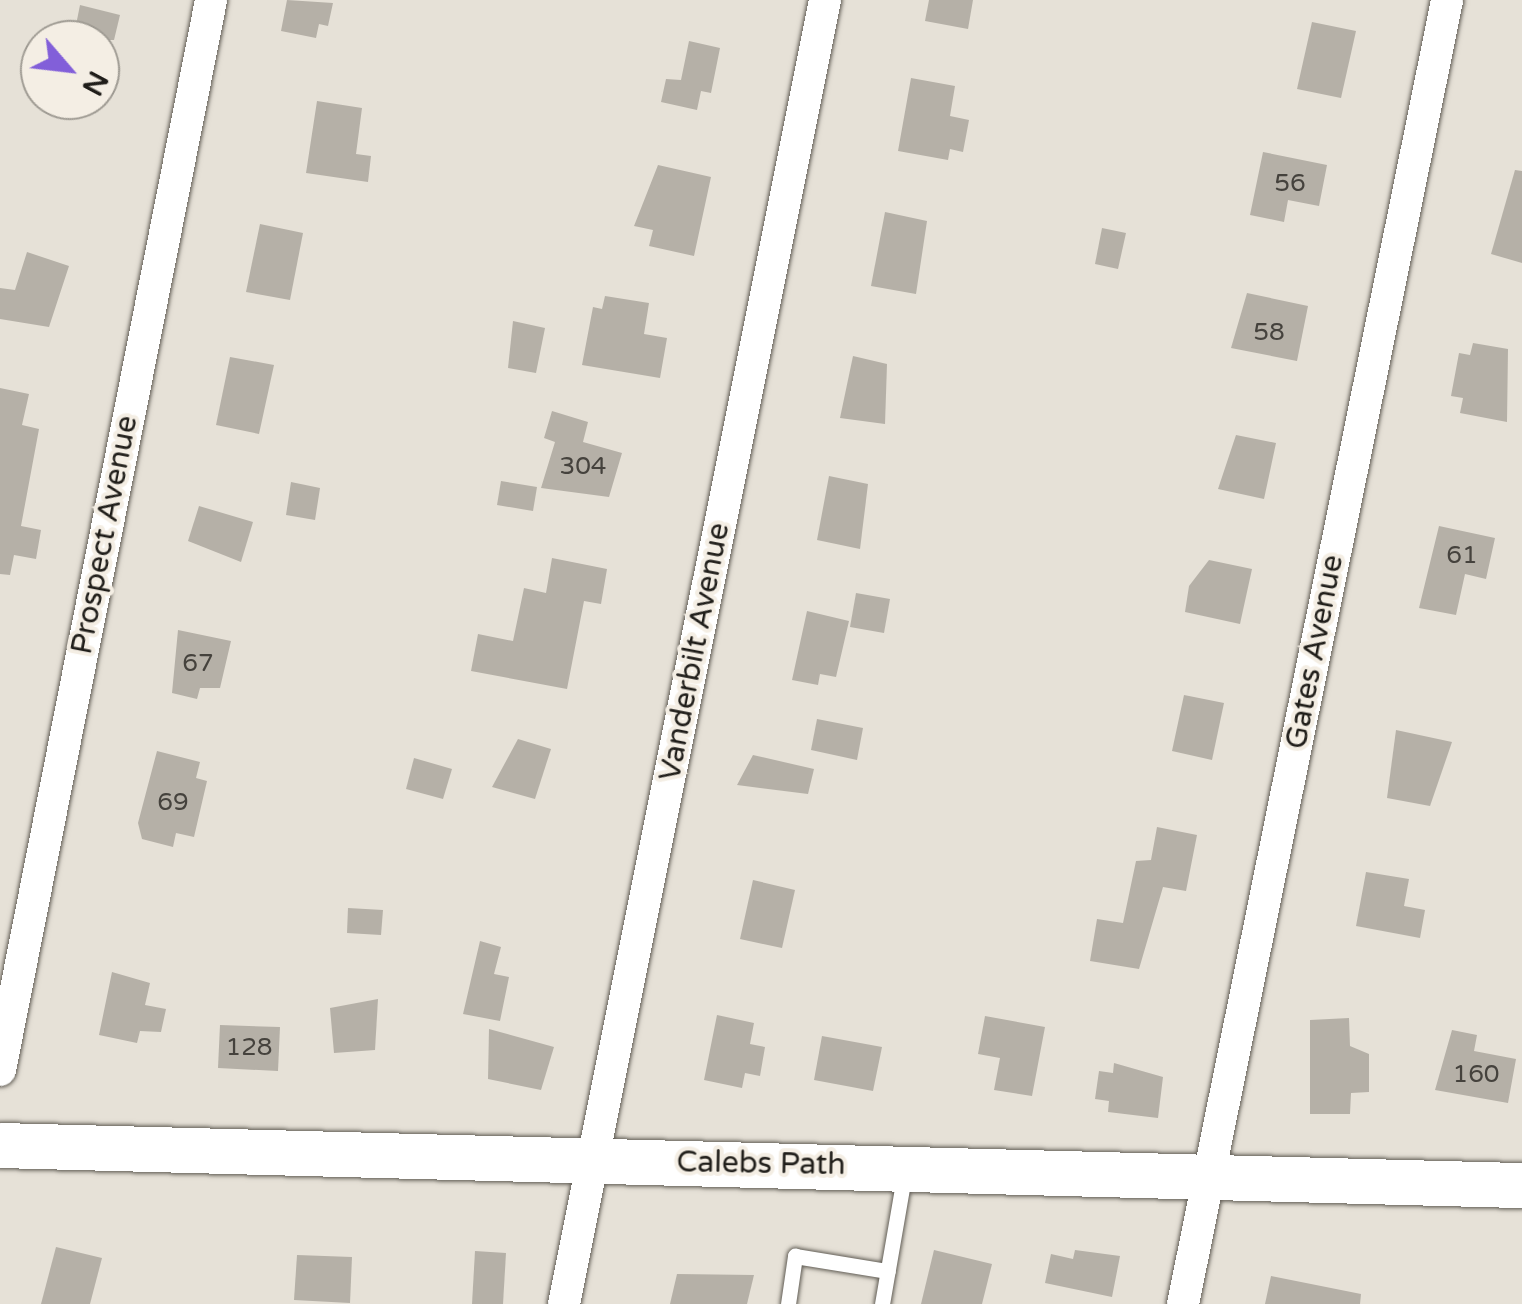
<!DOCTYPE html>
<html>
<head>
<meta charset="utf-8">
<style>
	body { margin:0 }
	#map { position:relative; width:1522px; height:1304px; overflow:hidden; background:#e6e1d7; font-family:"Varela Round",sans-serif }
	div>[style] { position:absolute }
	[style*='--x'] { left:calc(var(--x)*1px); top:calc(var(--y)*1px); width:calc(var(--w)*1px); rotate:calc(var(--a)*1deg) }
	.building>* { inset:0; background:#b5b0a7 }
	.roads { filter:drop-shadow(0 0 2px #615d55) drop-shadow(0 0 2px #615d55) }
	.lane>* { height:15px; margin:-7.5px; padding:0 7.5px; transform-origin:7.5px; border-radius:7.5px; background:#fff }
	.street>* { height:32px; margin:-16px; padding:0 16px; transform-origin:16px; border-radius:16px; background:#fff }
	.secondary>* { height:45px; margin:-22.5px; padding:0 22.5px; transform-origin:22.5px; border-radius:22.5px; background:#fff }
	span { translate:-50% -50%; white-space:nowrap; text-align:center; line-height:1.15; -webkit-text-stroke:8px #f4eee4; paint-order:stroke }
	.number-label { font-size:25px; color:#45423d }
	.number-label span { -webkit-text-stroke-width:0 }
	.street-label { font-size:30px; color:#201e1a }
	.north { position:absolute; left:20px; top:20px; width:100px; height:100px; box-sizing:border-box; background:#f4eee4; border:2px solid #9f9b93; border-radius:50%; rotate:118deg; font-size:28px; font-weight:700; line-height:40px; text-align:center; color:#201e1a }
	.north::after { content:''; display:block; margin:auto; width:35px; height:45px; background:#825fd9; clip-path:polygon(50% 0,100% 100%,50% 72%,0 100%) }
</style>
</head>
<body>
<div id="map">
	<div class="building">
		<div style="clip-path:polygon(287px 0,333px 3px,328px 26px,319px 24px,316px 38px,281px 31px)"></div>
		<div style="clip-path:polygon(929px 0,973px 0,968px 29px,925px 21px)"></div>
		<div style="clip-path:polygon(80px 5px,120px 15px,114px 40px,73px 40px)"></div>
		<div style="clip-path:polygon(1312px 22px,1356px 31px,1341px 98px,1297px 89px)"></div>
		<div style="clip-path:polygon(689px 41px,720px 48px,711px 93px,701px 91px,697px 110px,661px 102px,666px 79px,681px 80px)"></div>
		<div style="clip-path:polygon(911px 78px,955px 86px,950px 116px,969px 120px,963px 152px,950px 149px,948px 160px,898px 151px)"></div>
		<div style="clip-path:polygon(317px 101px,362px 108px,356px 154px,371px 156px,368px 182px,306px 173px)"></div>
		<div style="clip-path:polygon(1263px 152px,1327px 165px,1319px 206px,1288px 200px,1284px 222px,1250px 215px)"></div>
		<div style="clip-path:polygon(658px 165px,711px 177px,694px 256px,649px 246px,653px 230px,634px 226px)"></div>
		<div style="clip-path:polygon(1515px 170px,1522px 171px,1522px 263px,1491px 254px)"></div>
		<div style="clip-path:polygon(885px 212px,927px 221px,916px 294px,871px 286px)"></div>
		<div style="clip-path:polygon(260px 224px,303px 233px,290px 300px,246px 292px)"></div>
		<div style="clip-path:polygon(1102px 228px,1126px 233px,1118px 269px,1095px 264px)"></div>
		<div style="clip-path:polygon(27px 252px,69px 266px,49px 327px,0 319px,0 288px,15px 290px)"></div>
		<div style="clip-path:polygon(1247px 293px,1308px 306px,1297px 361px,1231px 348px)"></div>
		<div style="clip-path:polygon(605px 296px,649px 303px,644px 334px,667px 338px,660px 378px,582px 365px,593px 307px,602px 309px)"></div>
		<div style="clip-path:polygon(513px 321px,545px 328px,536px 373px,508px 368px)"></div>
		<div style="clip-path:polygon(1473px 343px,1508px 349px,1507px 422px,1460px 413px,1463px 398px,1451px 396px,1459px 353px,1470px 355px)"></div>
		<div style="clip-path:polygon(853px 356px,887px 364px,885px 424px,840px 418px)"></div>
		<div style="clip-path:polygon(230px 357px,274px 365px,259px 434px,216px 425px)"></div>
		<div style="clip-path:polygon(0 388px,29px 394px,22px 425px,39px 429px,21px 526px,41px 530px,36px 559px,14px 555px,10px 575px,0 574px)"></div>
		<div style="clip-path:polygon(552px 411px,588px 422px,583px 442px,622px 453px,609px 497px,541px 488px,555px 442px,544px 438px)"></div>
		<div style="clip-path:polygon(1236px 435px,1276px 443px,1264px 499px,1218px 489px)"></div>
		<div style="clip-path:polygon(829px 476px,868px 484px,860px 549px,817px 540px)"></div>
		<div style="clip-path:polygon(501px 481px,537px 487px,533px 511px,497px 505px)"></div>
		<div style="clip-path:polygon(291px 482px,320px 488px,315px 520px,286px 515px)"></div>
		<div style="clip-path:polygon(199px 506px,253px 522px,241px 562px,188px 541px)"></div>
		<div style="clip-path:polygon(1439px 526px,1495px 538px,1486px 579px,1465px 574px,1456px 615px,1419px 608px)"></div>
		<div style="clip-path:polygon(552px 558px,607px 569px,601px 604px,584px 601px,567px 689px,471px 671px,478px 634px,513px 641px,524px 588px,546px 593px)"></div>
		<div style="clip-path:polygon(1209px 560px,1252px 569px,1240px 624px,1185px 612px,1189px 586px)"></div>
		<div style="clip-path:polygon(856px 593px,890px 599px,884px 633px,850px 627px)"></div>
		<div style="clip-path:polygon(807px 611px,849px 621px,836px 677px,820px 674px,818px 685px,792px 680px)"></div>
		<div style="clip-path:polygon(178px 630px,231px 641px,220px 688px,200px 688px,197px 699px,172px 693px)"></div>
		<div style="clip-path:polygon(1184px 695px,1224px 703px,1212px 760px,1172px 751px)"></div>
		<div style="clip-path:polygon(817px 719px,863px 728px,857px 760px,811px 750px)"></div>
		<div style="clip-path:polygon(1396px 730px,1452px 742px,1430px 806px,1387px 798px)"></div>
		<div style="clip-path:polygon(518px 739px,551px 749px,535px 799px,492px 787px)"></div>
		<div style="clip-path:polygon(157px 751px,200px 762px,196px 778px,207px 781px,194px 837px,176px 833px,173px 847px,142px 839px,138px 823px)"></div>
		<div style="clip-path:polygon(753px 755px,814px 769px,808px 794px,737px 785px)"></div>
		<div style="clip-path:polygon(414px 758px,452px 769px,443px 799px,406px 789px)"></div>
		<div style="clip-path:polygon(1157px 827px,1197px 835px,1186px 891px,1163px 887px,1139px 969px,1090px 961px,1097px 919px,1123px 923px,1136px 861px,1151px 860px)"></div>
		<div style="clip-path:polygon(1366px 872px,1409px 879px,1404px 906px,1425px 910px,1420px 938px,1356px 926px)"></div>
		<div style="clip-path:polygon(753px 880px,795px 890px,782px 948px,740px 939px)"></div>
		<div style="clip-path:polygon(348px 908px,383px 910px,381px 935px,347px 933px)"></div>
		<div style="clip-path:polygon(480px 941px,501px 947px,494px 974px,509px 977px,500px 1021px,463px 1014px)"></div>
		<div style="clip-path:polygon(112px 972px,150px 983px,145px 1005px,166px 1009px,161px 1032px,140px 1031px,137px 1043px,99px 1035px)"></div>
		<div style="clip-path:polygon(378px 999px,375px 1050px,334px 1053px,330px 1008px)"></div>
		<div style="clip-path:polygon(717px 1015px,754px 1023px,750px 1044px,765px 1047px,760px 1076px,745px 1073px,742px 1088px,704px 1080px)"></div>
		<div style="clip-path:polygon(985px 1016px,1045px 1027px,1032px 1096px,994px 1090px,1000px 1058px,978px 1054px)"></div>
		<div style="clip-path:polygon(1349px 1018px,1350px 1046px,1369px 1054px,1369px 1092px,1351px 1093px,1350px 1114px,1310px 1114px,1310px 1020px)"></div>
		<div style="clip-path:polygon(220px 1025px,280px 1027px,278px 1071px,218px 1068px)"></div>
		<div style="clip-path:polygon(489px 1029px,554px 1047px,541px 1090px,488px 1079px)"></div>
		<div style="clip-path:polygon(1452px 1030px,1477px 1035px,1474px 1051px,1516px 1059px,1508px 1103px,1435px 1090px)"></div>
		<div style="clip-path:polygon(822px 1036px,882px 1047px,873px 1091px,814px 1080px)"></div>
		<div style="clip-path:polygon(1114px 1063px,1163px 1077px,1158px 1118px,1108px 1112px,1109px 1101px,1095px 1099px,1099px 1071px,1113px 1073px)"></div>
		<div style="clip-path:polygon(56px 1247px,102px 1258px,90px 1304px,41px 1304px)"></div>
		<div style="clip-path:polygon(934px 1250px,992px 1264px,982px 1304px,921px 1304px)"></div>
		<div style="clip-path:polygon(1075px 1250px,1120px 1256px,1112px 1297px,1045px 1283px,1051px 1254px,1073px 1259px)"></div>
		<div style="clip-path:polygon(475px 1251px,506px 1253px,503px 1304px,472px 1304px)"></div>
		<div style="clip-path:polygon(297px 1255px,352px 1257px,350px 1303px,294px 1300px)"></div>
		<div style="clip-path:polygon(677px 1274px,754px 1275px,747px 1304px,670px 1304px)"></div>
		<div style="clip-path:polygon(1271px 1276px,1361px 1294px,1360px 1304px,1265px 1304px)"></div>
	</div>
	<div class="roads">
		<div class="lane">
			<div style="--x:788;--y:1304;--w:49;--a:-81.7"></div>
			<div style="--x:795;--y:1256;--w:94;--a:9.2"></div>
			<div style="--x:882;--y:1304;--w:135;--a:-80.2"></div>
		</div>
		<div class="street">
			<div style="--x:0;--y:1070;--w:1091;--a:-78.84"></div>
			<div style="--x:564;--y:1304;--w:1330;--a:-78.68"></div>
			<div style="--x:1183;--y:1304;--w:1330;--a:-78.55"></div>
		</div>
		<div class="secondary">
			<div style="--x:0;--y:1145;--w:1523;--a:1.51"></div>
		</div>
	</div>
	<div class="number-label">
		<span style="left:1290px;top:183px">56</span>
		<span style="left:1269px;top:332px">58</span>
		<span style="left:583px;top:466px">304</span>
		<span style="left:1462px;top:555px">61</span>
		<span style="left:198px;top:663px">67</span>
		<span style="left:173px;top:802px">69</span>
		<span style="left:249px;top:1047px">128</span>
		<span style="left:1476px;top:1074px">160</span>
	</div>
	<div class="street-label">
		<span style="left:105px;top:535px;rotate:-79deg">Prospect Avenue</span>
		<span style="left:695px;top:652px;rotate:-79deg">Vanderbilt Avenue</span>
		<span style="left:1315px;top:652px;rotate:-79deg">Gates Avenue</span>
		<span style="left:761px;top:1164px;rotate:1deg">Calebs Path</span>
	</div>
	<div class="north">N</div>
</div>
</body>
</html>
